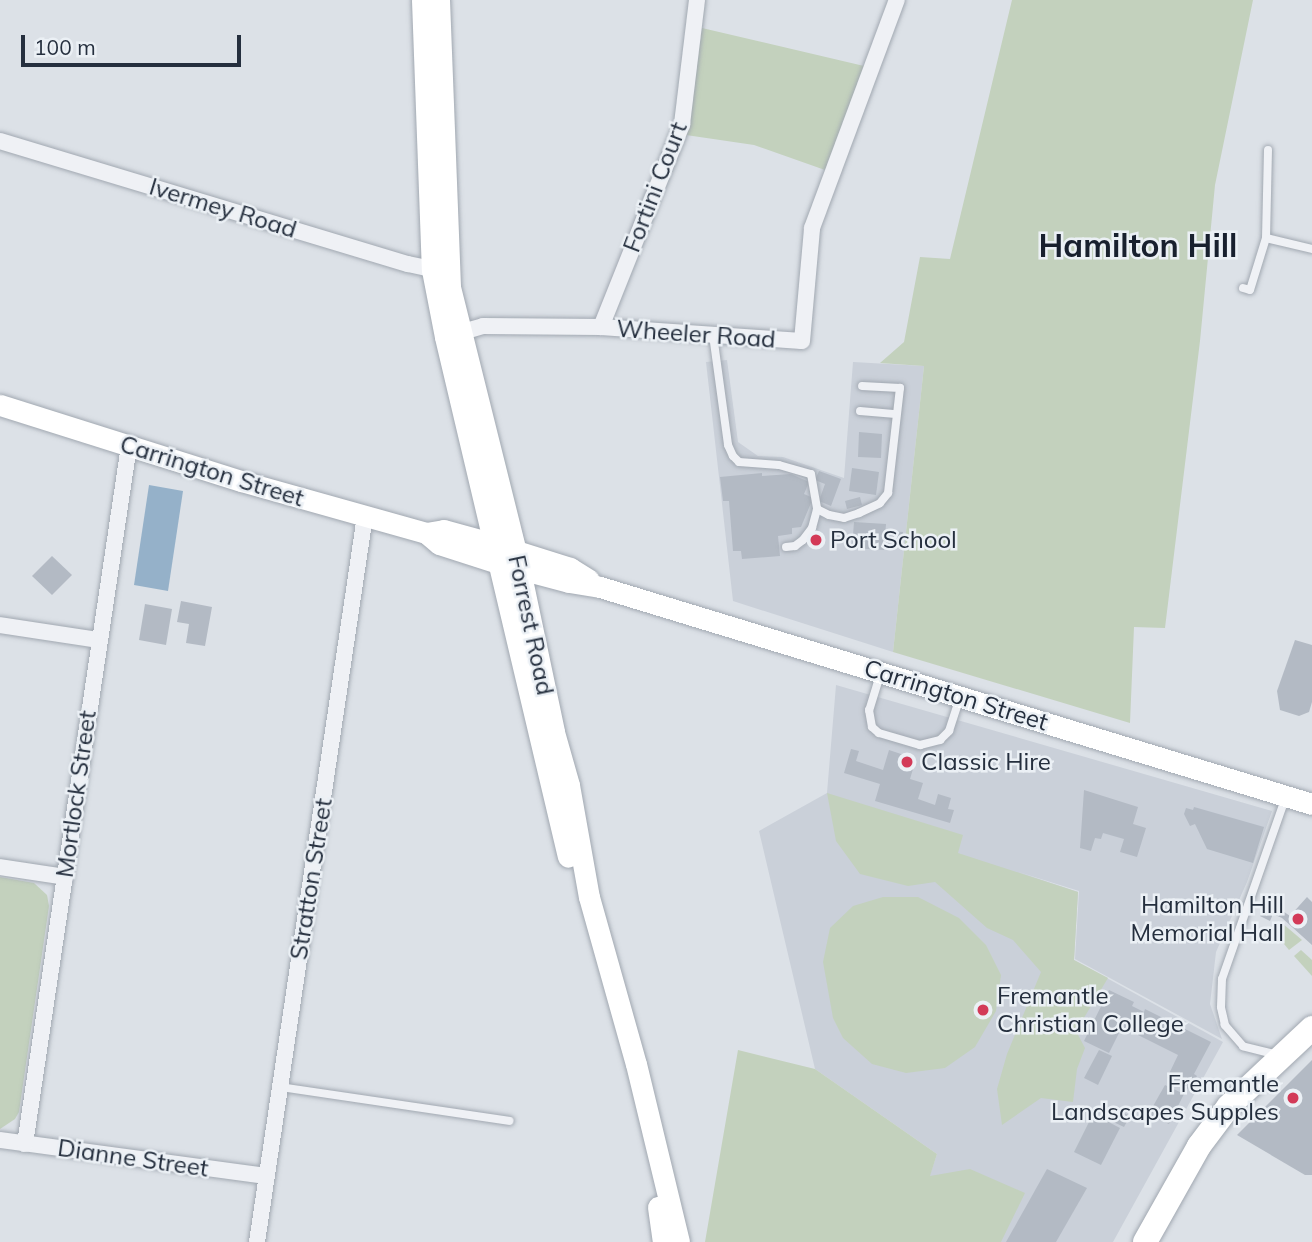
<!DOCTYPE html>
<html>
<head>
<meta charset="utf-8">
<style>
	body { margin:0 }
	#map { position:relative; width:1312px; height:1242px; overflow:hidden; background:#dce1e7; font-family:Mulish,sans-serif }
	div>[style] { position:absolute }
	[style*='--x'] { left:calc(var(--x)*1px); top:calc(var(--y)*1px); width:calc(var(--w)*1px); rotate:calc(var(--a)*1deg) }
	.built>* { inset:0; background:#cad0d9 }
	.green>* { inset:0; background:#c3d1bd }
	.water>* { inset:0; background:#95b1c9 }
	.building>* { inset:0; background:#b3bac4 }
	.roads { filter:drop-shadow(0 0 2px #a1a8b1) drop-shadow(0 0 2px #a1a8b1) }
	.lane>* { height:8px; margin:-4px; padding:0 4px; transform-origin:4px; border-radius:4px; background:#eff1f5 }
	.street>* { height:16px; margin:-8px; padding:0 8px; transform-origin:8px; border-radius:8px; background:#eff1f5 }
	.secondary>* { height:21px; margin:-10.5px; padding:0 10.5px; transform-origin:10.5px; border-radius:10.5px; background:#fff }
	.primary>* { height:24px; margin:-12px; padding:0 12px; transform-origin:12px; border-radius:12px; background:#fff }
	.dots>* { width:19px; height:19px; translate:-50% -50%; box-sizing:border-box; border:4px solid #ebf0f5; border-radius:50% }
	span { translate:-50% -50%; white-space:nowrap; text-align:center; line-height:1.15; -webkit-text-stroke:5px #ebf0f5; paint-order:stroke }
	.street-label { font-size:24px; color:#252f3e }
	.poi-label { font-size:24px; color:#252f3e }
	.left { translate:0 -50%; text-align:left }
	.right { translate:-100% -50%; text-align:right }
	.district-label { font-size:32px; color:#18202e; font-weight:700 }
	.scale { position:absolute; left:21px; top:35px; width:220px; height:32px; box-sizing:border-box; border:4px solid #252f3e; border-top:0; padding-left:9px; font-size:21px; line-height:24px; white-space:nowrap; color:#252f3e; -webkit-text-stroke:5px #ebf0f5; paint-order:stroke }
</style>
</head>
<body>
<div id="map">
	<div class="built">
		<div style="clip-path:polygon(727px 360px,738px 442px,758px 456px,783px 457px,844px 478px,853px 362px,924px 366px,893px 652px,733px 601px,706px 362px)"></div>
		<div style="clip-path:polygon(836px 685px,1272px 811px,1247px 882px,1216px 952px,1210px 1004px,1222px 1039px,1075px 959px,1079px 891px,1012px 870px,1078px 892px,1074px 960px,1223px 1042px,1113px 1242px,907px 1242px,937px 1154px,815px 1069px,759px 831px,827px 793px)"></div>
	</div>
	<div class="green">
		<div style="clip-path:polygon(1012px 0,1253px 0,1215px 185px,1200px 341px,1165px 628px,1134px 627px,1130px 723px,893px 652px,924px 366px,880px 363px,904px 342px,920px 257px,950px 259px)"></div>
		<div style="clip-path:polygon(702px 28px,864px 66px,825px 170px,754px 145px,686px 135px)"></div>
		<div style="clip-path:polygon(827px 793px,963px 835px,958px 853px,1078px 892px,1074px 960px,1108px 978px,1076px 1031px,1085px 1048px,1077px 1069px,1073px 1102px,1041px 1098px,1002px 1125px,997px 1089px,1007px 1054px,1041px 972px,1013px 940px,987px 928px,935px 882px,908px 886px,860px 874px,836px 841px)"></div>
		<div style="clip-path:polygon(0 877px,34px 883px,47px 895px,49px 906px,19px 1112px,15px 1119px,0 1129px)"></div>
		<div style="clip-path:polygon(883px 897px,918px 897px,959px 918px,986px 945px,1001px 975px,996px 1011px,975px 1047px,945px 1068px,906px 1073px,872px 1064px,843px 1038px,833px 1018px,823px 962px,830px 928px,853px 906px)"></div>
		<div style="clip-path:polygon(1282px 923px,1302px 940px,1289px 950px,1270px 927px)"></div>
		<div style="clip-path:polygon(1301px 950px,1312px 960px,1312px 976px,1294px 956px)"></div>
		<div style="clip-path:polygon(738px 1050px,815px 1069px,937px 1154px,930px 1176px,970px 1169px,1025px 1193px,1001px 1242px,705px 1242px)"></div>
	</div>
	<div class="water">
		<div style="clip-path:polygon(149px 485px,183px 491px,168px 591px,134px 585px)"></div>
	</div>
	<div class="building">
		<div style="clip-path:polygon(859px 432px,882px 434px,881px 458px,858px 457px)"></div>
		<div style="clip-path:polygon(852px 468px,879px 472px,876px 495px,849px 491px)"></div>
		<div style="clip-path:polygon(819px 471px,841px 479px,831px 506px,819px 501px,825px 484px,815px 480px)"></div>
		<div style="clip-path:polygon(762px 473px,762px 476px,791px 474px,809px 482px,804px 494px,813px 498px,801px 527px,792px 528px,792px 534px,778px 536px,780px 556px,742px 559px,741px 551px,733px 551px,729px 501px,723px 501px,720px 477px)"></div>
		<div style="clip-path:polygon(860px 497px,862px 505px,847px 509px,845px 501px)"></div>
		<div style="clip-path:polygon(854px 522px,886px 524px,884px 550px,852px 548px)"></div>
		<div style="clip-path:polygon(889px 531px,903px 532px,902px 546px,888px 544px)"></div>
		<div style="clip-path:polygon(52px 556px,72px 575px,52px 595px,32px 576px)"></div>
		<div style="clip-path:polygon(181px 601px,212px 607px,205px 646px,186px 643px,189px 624px,177px 622px)"></div>
		<div style="clip-path:polygon(145px 604px,172px 609px,166px 645px,139px 640px)"></div>
		<div style="clip-path:polygon(1295px 640px,1312px 645px,1312px 702px,1309px 712px,1299px 716px,1280px 710px,1277px 691px)"></div>
		<div style="clip-path:polygon(851px 749px,859px 751px,856px 761px,883px 770px,889px 750px,916px 759px,910px 779px,923px 783px,918px 799px,935px 805px,938px 794px,951px 798px,948px 809px,954px 810px,950px 823px,875px 801px,880px 784px,844px 773px)"></div>
		<div style="clip-path:polygon(1084px 790px,1138px 807px,1133px 824px,1146px 828px,1137px 857px,1120px 852px,1124px 839px,1103px 833px,1101px 839px,1095px 838px,1091px 851px,1080px 848px)"></div>
		<div style="clip-path:polygon(1194px 807px,1264px 827px,1253px 863px,1207px 849px,1195px 824px,1190px 826px,1184px 814px,1186px 808px,1193px 810px)"></div>
		<div style="clip-path:polygon(1275px 893px,1282px 901px,1277px 907px,1290px 916px,1307px 897px,1312px 902px,1312px 945px,1282px 918px,1273px 914px,1270px 921px,1260px 916px)"></div>
		<div style="clip-path:polygon(1109px 990px,1134px 1002px,1132px 1006px,1144px 1012px,1145px 1009px,1211px 1042px,1194px 1074px,1197px 1076px,1190px 1090px,1167px 1078px,1178px 1055px,1122px 1027px,1109px 1053px,1084px 1041px)"></div>
		<div style="clip-path:polygon(1099px 1050px,1112px 1056px,1098px 1085px,1084px 1078px)"></div>
		<div style="clip-path:polygon(1312px 1060px,1312px 1175px,1305px 1175px,1237px 1135px)"></div>
		<div style="clip-path:polygon(1165px 1085px,1184px 1094px,1169px 1124px,1148px 1115px)"></div>
		<div style="clip-path:polygon(1113px 1107px,1130px 1116px,1124px 1127px,1107px 1119px)"></div>
		<div style="clip-path:polygon(1093px 1114px,1120px 1128px,1101px 1165px,1074px 1152px)"></div>
		<div style="clip-path:polygon(1047px 1169px,1087px 1188px,1056px 1242px,1006px 1242px)"></div>
	</div>
	<div class="roads">
		<div class="lane">
			<div style="--x:1266;--y:238;--w:47;--a:13.4"></div>
			<div style="--x:1243;--y:288;--w:7;--a:16"></div>
			<div style="--x:1250;--y:290;--w:54;--a:-72.9"></div>
			<div style="--x:1266;--y:238;--w:88;--a:-88.7"></div>
			<div style="--x:713;--y:335;--w:111;--a:82.2"></div>
			<div style="--x:728;--y:445;--w:12;--a:66"></div>
			<div style="--x:733;--y:456;--w:8;--a:45"></div>
			<div style="--x:739;--y:462;--w:40;--a:4.3"></div>
			<div style="--x:779;--y:465;--w:33;--a:16"></div>
			<div style="--x:811;--y:474;--w:36;--a:80"></div>
			<div style="--x:817;--y:509;--w:13;--a:27"></div>
			<div style="--x:829;--y:515;--w:15;--a:11"></div>
			<div style="--x:844;--y:518;--w:16;--a:-18"></div>
			<div style="--x:859;--y:513;--w:23;--a:-25"></div>
			<div style="--x:880;--y:503;--w:13;--a:-51"></div>
			<div style="--x:888;--y:493;--w:106;--a:-83.5"></div>
			<div style="--x:900;--y:388;--w:38;--a:-177"></div>
			<div style="--x:860;--y:411;--w:36;--a:5"></div>
			<div style="--x:786;--y:547;--w:9;--a:-6"></div>
			<div style="--x:795;--y:546;--w:10;--a:-37"></div>
			<div style="--x:803;--y:540;--w:15;--a:-53"></div>
			<div style="--x:812;--y:528;--w:20;--a:-75"></div>
			<div style="--x:880;--y:675;--w:37;--a:107"></div>
			<div style="--x:869;--y:710;--w:17;--a:80"></div>
			<div style="--x:872;--y:727;--w:9;--a:41"></div>
			<div style="--x:879;--y:733;--w:43;--a:16.3"></div>
			<div style="--x:920;--y:745;--w:21;--a:-14"></div>
			<div style="--x:940;--y:740;--w:13;--a:-45"></div>
			<div style="--x:949;--y:731;--w:36;--a:-72"></div>
			<div style="--x:1278;--y:1055;--w:36;--a:-166"></div>
			<div style="--x:1243;--y:1046;--w:28;--a:-131"></div>
			<div style="--x:1225;--y:1025;--w:18;--a:-103"></div>
			<div style="--x:1221;--y:1007;--w:28;--a:-88"></div>
			<div style="--x:1222;--y:979;--w:191;--a:-70.7"></div>
			<div style="--x:280;--y:1087;--w:232;--a:8.4"></div>
		</div>
		<div class="street">
			<div style="--x:0;--y:141;--w:426;--a:16.8"></div>
			<div style="--x:408;--y:264;--w:34;--a:12"></div>
			<div style="--x:601;--y:327;--w:219;--a:-68.2"></div>
			<div style="--x:682;--y:124;--w:125;--a:-83.1"></div>
			<div style="--x:452;--y:335;--w:32;--a:-16"></div>
			<div style="--x:483;--y:326;--w:118;--a:0.5"></div>
			<div style="--x:601;--y:327;--w:201;--a:4"></div>
			<div style="--x:802;--y:341;--w:113;--a:-84.9"></div>
			<div style="--x:812;--y:228;--w:243;--a:-69.6"></div>
			<div style="--x:0;--y:625;--w:99;--a:8.7"></div>
			<div style="--x:0;--y:867;--w:66;--a:8.7"></div>
			<div style="--x:0;--y:1140;--w:268;--a:7.7"></div>
			<div style="--x:25;--y:1144;--w:706;--a:-81.53"></div>
			<div style="--x:257;--y:1242;--w:734;--a:-81.54"></div>
		</div>
		<div class="secondary">
			<div style="--x:422;--y:0;--w:270;--a:87.9"></div>
			<div style="--x:432;--y:270;--w:68;--a:79"></div>
			<div style="--x:445;--y:337;--w:534;--a:76.69"></div>
			<div style="--x:439;--y:0;--w:287;--a:87.8"></div>
			<div style="--x:450;--y:287;--w:272;--a:76"></div>
			<div style="--x:516;--y:551;--w:185;--a:78.1"></div>
			<div style="--x:554;--y:732;--w:55;--a:74.2"></div>
			<div style="--x:569;--y:785;--w:114;--a:79.9"></div>
			<div style="--x:589;--y:897;--w:173;--a:74.3"></div>
			<div style="--x:636;--y:1064;--w:183;--a:76.4"></div>
			<div style="--x:0;--y:405;--w:253;--a:17.5"></div>
			<div style="--x:241;--y:481;--w:192;--a:15.7"></div>
			<div style="--x:426;--y:533;--w:17;--a:40"></div>
			<div style="--x:439;--y:544;--w:62;--a:17.9"></div>
			<div style="--x:498;--y:563;--w:73;--a:15"></div>
			<div style="--x:569;--y:582;--w:31;--a:9"></div>
			<div style="--x:600;--y:587;--w:744;--a:16.95"></div>
			<div style="--x:426;--y:533;--w:18;--a:-9"></div>
			<div style="--x:444;--y:530;--w:52;--a:15.6"></div>
			<div style="--x:494;--y:544;--w:80;--a:17.5"></div>
			<div style="--x:570;--y:568;--w:22;--a:32"></div>
			<div style="--x:658;--y:1207;--w:35;--a:82"></div>
		</div>
		<div class="primary">
			<div style="--x:1145;--y:1242;--w:110;--a:-60.6"></div>
			<div style="--x:1199;--y:1146;--w:50;--a:-53.1"></div>
			<div style="--x:1229;--y:1106;--w:114;--a:-43.2"></div>
		</div>
	</div>
	<div class="dots">
		<div style="left:816px;top:540px;background:#d33a58"></div>
		<div style="left:907px;top:762px;background:#d33a58"></div>
		<div style="left:1298px;top:919px;background:#d33a58"></div>
		<div style="left:983px;top:1010px;background:#d33a58"></div>
		<div style="left:1293px;top:1098px;background:#d33a58"></div>
	</div>
	<div class="street-label">
		<span style="left:655px;top:187px;rotate:-69deg">Fortini Court</span>
		<span style="left:223px;top:208px;rotate:17deg">Ivermey Road</span>
		<span style="left:696px;top:334px;rotate:4deg">Wheeler Road</span>
		<span style="left:212px;top:471px;rotate:17deg">Carrington Street</span>
		<span style="left:531px;top:625px;rotate:78deg">Forrest Road</span>
		<span style="left:956px;top:695px;rotate:17deg">Carrington Street</span>
		<span style="left:76px;top:794px;rotate:-82deg">Mortlock Street</span>
		<span style="left:311px;top:879px;rotate:-81deg">Stratton Street</span>
		<span style="left:133px;top:1158px;rotate:8deg">Dianne Street</span>
	</div>
	<div class="poi-label">
		<span class="left" style="left:830px;top:540px">Port School</span>
		<span class="left" style="left:921px;top:762px">Classic Hire</span>
		<span class="right" style="left:1284px;top:919px">Hamilton Hill<br>Memorial Hall</span>
		<span class="left" style="left:997px;top:1010px">Fremantle<br>Christian College</span>
		<span class="right" style="left:1279px;top:1098px">Fremantle<br>Landscapes Supples</span>
	</div>
	<div class="district-label">
		<span style="left:1138px;top:245px">Hamilton Hill</span>
	</div>
	<div class="scale">100 m</div>
</div>
</body>
</html>
